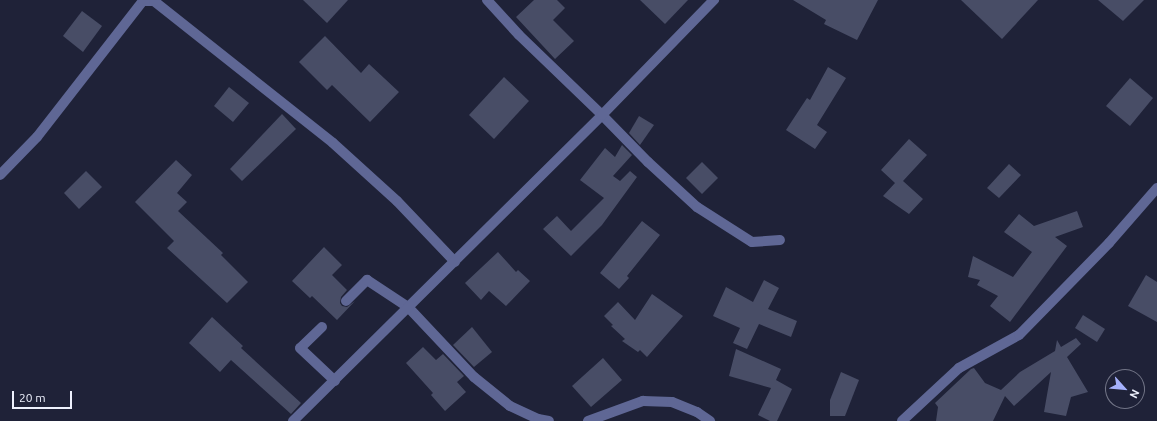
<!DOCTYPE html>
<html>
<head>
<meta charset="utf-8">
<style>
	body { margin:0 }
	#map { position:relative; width:1157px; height:421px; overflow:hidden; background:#1f2238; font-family:Ubuntu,sans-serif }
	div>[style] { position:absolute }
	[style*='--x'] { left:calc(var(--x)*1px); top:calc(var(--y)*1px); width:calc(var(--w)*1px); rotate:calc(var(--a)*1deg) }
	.building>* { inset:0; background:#484d66 }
	.service>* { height:10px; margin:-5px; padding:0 5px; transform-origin:5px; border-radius:5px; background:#5f6795 }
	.minor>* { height:10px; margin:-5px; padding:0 5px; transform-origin:5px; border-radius:5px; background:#5f6795 }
	.tertiary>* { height:10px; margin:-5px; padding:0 5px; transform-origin:5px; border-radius:5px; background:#5f6795 }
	span { translate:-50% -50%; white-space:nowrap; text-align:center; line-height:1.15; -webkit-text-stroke:3px #1f2238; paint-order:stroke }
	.north { position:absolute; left:1105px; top:369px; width:40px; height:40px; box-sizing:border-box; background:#1f2238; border:1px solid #727587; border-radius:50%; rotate:117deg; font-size:11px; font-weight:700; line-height:16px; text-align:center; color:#eef1fd }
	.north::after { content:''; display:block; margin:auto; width:14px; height:18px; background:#a5b1fc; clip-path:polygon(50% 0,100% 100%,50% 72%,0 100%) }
	.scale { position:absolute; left:12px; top:391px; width:60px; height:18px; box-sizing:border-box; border:2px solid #eef1fd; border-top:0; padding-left:5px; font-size:12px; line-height:14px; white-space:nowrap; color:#eef1fd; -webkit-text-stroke:3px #1f2238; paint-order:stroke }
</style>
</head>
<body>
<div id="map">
	<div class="building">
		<div style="clip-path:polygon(303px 0,348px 0,327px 23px)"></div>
		<div style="clip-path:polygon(534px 0,557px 0,565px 8px,553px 20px,574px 41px,555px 59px,516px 17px)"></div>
		<div style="clip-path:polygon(640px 0,688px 0,665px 24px)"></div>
		<div style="clip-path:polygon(793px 0,878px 0,857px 40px,824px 24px,826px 20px)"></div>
		<div style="clip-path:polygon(961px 0,1038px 0,1002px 39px)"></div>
		<div style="clip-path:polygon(1098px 0,1144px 0,1123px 21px)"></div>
		<div style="clip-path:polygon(82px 11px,102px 26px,83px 52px,63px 36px)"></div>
		<div style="clip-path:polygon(325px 36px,361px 73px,369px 64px,399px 92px,370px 122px,332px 85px,327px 90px,299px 62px)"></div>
		<div style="clip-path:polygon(828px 67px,846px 78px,817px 125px,827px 132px,815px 149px,786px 130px,807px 98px,810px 100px)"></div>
		<div style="clip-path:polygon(504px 77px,529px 101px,494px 139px,469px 115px)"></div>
		<div style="clip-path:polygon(1130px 78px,1153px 98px,1130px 126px,1106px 106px)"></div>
		<div style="clip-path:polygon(229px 87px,249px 103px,233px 122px,214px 106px)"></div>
		<div style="clip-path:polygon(282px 114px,296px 129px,242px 181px,230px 169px)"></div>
		<div style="clip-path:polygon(639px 116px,654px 125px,640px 145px,629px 133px)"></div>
		<div style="clip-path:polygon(909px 139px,927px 155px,903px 181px,923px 199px,909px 214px,883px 196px,895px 183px,881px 170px)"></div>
		<div style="clip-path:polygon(622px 145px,632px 155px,613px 176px,620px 181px,630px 171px,637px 177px,602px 225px,571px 256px,543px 229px,557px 216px,571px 231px,604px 198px,580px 180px,605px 148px,615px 157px)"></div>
		<div style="clip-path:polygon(176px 160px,192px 175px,177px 193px,187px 202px,178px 211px,223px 253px,221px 255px,248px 282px,227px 303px,167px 248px,174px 241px,135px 202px)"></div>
		<div style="clip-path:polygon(702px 162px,718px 178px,702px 194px,686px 178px)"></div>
		<div style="clip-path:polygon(1009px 164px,1021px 175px,999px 198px,987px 188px)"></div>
		<div style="clip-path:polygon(86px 171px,102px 187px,79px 209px,64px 193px)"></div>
		<div style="clip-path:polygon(1077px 211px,1083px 227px,1055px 237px,1067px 246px,1010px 322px,990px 306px,998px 296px,977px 285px,980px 280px,968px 277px,973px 256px,1013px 277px,1032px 252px,1004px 232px,1019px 214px,1034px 226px)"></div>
		<div style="clip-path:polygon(642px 221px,660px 235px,627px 276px,629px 278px,619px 289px,600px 273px)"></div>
		<div style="clip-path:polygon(324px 247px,342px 265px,332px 275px,347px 290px,341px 297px,340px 303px,342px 306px,347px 307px,355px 301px,337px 320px,312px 296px,310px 298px,292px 281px)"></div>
		<div style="clip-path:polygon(498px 252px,516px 272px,518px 270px,530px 281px,506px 306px,489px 291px,481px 300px,465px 283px)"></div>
		<div style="clip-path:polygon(1146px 275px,1157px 282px,1157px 322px,1128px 306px)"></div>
		<div style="clip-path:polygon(764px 280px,779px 288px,768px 309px,797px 321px,791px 337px,759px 324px,747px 349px,733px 343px,740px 328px,713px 316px,726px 287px,753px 302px)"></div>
		<div style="clip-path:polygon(652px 294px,683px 316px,647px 357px,640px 350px,638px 352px,622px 341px,625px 339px,611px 326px,613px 325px,604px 316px,618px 302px,635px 320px)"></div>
		<div style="clip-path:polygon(1083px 315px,1105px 329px,1097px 342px,1075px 328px)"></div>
		<div style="clip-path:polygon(212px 317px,243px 346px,241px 348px,301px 403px,291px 414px,231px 360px,220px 372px,189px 343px)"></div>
		<div style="clip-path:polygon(472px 327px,492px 352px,474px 367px,453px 345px)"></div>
		<div style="clip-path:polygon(1076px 338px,1081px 344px,1067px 357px,1088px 392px,1071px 397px,1066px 416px,1044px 412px,1051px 372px,1014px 406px,1005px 396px,993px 421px,936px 421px,938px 407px,935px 403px,971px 369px,974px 368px,985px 383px,1001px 390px,1020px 372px,1055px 351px,1057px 340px,1061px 347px)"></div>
		<div style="clip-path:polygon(423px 347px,436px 360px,443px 354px,464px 376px,457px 382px,466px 392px,445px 411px,431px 395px,433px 393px,406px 363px)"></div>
		<div style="clip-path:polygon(736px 349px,781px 369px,776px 380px,792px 389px,777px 421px,770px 421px,758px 415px,771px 388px,729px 376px)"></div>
		<div style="clip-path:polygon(603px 358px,622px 380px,591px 407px,572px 386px)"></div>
		<div style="clip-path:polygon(841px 372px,859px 380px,845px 416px,830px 416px,830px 400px)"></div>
	</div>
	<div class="service">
		<div style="--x:602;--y:115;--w:66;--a:45.6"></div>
		<div style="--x:648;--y:162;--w:67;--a:42.6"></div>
		<div style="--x:697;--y:207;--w:65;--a:32.5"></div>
		<div style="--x:752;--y:242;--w:28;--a:-4"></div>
		<div style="--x:346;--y:301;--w:30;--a:-45"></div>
		<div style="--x:367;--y:280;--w:49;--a:33.4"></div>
		<div style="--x:322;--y:327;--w:30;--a:136"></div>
		<div style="--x:300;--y:348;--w:48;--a:43.3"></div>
	</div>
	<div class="minor">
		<div style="--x:487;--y:0;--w:47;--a:47.6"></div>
		<div style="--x:519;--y:35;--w:115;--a:43.9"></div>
		<div style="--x:0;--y:175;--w:53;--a:-45.8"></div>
		<div style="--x:37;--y:137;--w:172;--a:-52.1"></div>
		<div style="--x:143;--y:1;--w:11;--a:0"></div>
		<div style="--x:154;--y:1;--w:228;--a:38.4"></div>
		<div style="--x:333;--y:143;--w:86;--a:42.2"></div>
		<div style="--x:397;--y:201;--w:84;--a:46.4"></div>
		<div style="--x:408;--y:307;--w:96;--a:46.7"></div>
		<div style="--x:474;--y:377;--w:46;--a:38.9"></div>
		<div style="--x:510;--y:406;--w:31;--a:25"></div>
		<div style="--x:538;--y:419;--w:11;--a:10"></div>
		<div style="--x:588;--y:421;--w:59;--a:-20"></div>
		<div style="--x:643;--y:401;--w:29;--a:2"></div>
		<div style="--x:672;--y:402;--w:27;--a:22"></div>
		<div style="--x:697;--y:412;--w:16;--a:35"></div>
		<div style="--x:902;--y:421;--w:78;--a:-42.9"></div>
		<div style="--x:959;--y:368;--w:68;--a:-28.8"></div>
		<div style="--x:1019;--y:335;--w:129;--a:-45.6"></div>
		<div style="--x:1109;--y:243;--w:73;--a:-48.9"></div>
	</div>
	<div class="tertiary">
		<div style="--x:293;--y:421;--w:435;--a:-44.7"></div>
		<div style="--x:602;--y:115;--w:161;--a:-45.8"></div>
	</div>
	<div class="north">N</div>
	<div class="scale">20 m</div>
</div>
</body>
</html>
